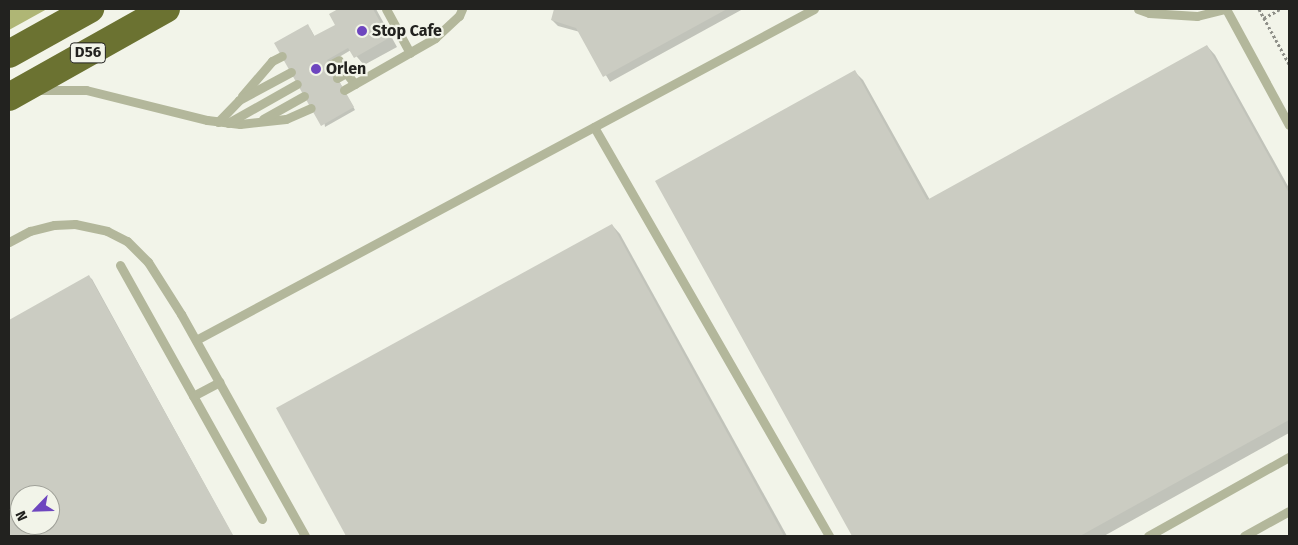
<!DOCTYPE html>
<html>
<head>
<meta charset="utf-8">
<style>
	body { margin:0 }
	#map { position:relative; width:1298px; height:545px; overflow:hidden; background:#f2f4e9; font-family:"Fira Sans",sans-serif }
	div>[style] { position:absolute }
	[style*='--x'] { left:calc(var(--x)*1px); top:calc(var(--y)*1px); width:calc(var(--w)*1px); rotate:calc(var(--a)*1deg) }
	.forest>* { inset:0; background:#afb675 }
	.shadow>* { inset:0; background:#0003 }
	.building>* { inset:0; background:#cbccc2 }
	.path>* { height:3px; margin-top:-1.5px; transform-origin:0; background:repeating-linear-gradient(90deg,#8e8f88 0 2.5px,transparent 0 5px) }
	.service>* { height:9px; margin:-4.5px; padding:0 4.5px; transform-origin:4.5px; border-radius:4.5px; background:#b3b79b }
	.motorway>* { height:28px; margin:-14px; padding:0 14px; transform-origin:14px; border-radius:14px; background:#6b7231 }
	.dots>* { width:14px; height:14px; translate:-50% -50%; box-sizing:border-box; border:2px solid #f2f4e9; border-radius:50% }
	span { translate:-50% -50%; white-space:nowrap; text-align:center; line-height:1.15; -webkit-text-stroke:4.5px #f2f4e9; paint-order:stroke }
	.shield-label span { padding:1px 4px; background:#f2f4e9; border:1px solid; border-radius:4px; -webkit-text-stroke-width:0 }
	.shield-label { font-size:15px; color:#22221f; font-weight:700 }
	.poi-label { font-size:16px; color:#22221f; font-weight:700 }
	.left { translate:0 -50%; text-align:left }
	.frame { position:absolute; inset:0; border:10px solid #22221f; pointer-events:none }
	.north { position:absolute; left:10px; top:485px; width:50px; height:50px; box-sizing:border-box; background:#f2f4e9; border:1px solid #9fa098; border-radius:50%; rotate:246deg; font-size:14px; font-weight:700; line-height:20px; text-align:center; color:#22221f }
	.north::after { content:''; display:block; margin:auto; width:18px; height:22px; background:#6e46bf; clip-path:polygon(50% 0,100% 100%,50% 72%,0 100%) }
</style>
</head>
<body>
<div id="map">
	<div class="forest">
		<div style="clip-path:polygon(9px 9px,47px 9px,9px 30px)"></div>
	</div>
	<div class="shadow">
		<div style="clip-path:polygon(341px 9px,376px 9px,397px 47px,364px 65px,351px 50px,329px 63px,355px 110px,325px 127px,310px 28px,315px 37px,339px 30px,331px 14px)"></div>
		<div style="clip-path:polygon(555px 9px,743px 9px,610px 82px,580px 32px,558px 26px,552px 20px)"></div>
		<div style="clip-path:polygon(1207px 46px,1215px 55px,1289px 188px,1289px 433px,1104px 536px,853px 536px,657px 182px,855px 72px,863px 80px,930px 200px)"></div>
		<div style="clip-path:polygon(612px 225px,620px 234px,787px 536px,347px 536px,278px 409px)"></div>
		<div style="clip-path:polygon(evenodd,89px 277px,92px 279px,233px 536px,9px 536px,9px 321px,89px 277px,20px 495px,50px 495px,50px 525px,20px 525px,20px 495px)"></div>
	</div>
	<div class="building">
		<div style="clip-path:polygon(338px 9px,373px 9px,389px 38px,354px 58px,348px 48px,327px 60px,354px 107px,321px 126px,274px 43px,308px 24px,314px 36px,335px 25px,329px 14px)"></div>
		<div style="clip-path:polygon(554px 9px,727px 9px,603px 77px,576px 28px,551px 20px)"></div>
		<div style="clip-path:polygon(1207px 45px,1289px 193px,1289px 420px,1080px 536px,852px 536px,655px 181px,855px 70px,927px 200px)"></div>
		<div style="clip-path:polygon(612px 224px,784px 536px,346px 536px,276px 408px)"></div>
		<div style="clip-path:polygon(evenodd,89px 275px,233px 535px,231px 536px,9px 536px,9px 320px,89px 275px,20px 495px,50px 495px,50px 525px,20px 525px,20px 495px)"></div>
	</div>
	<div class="path">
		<div style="--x:1259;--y:9;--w:63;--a:61.4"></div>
		<div style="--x:1264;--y:18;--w:18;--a:-29"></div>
	</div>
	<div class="service">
		<div style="--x:386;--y:9;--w:50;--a:61.4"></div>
		<div style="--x:1138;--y:9;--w:12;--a:20"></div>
		<div style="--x:1149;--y:13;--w:48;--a:3.6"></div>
		<div style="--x:1197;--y:16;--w:30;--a:-14"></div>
		<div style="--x:1226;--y:9;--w:132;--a:61.5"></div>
		<div style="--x:330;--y:65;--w:10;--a:-29"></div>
		<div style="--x:337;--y:78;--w:10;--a:-29"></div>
		<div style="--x:346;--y:73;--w:14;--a:51"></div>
		<div style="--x:39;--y:90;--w:47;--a:0"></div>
		<div style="--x:86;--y:90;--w:125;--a:13.9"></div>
		<div style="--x:207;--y:120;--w:33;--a:7"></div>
		<div style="--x:240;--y:124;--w:46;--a:-6.2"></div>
		<div style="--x:286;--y:119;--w:27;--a:-24"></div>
		<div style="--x:344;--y:90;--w:105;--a:-29.7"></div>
		<div style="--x:435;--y:38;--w:33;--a:-43"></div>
		<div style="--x:459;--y:16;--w:8;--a:-67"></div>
		<div style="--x:242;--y:96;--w:46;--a:-49.4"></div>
		<div style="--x:272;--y:61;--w:11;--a:-27"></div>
		<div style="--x:263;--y:119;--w:47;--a:-29.3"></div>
		<div style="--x:218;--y:122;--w:30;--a:-46"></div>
		<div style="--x:239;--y:100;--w:59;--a:-28.3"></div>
		<div style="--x:228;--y:123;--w:79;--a:-29.5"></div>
		<div style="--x:594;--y:127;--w:472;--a:60.1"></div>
		<div style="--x:9;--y:242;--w:24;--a:-28"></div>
		<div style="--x:30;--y:231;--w:25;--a:-14"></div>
		<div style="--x:54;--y:225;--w:21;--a:-3"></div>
		<div style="--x:75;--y:224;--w:33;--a:12"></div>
		<div style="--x:107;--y:231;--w:22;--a:27"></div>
		<div style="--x:127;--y:241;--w:30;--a:45"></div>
		<div style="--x:148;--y:262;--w:62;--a:57.6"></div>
		<div style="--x:181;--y:314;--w:254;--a:60.8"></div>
		<div style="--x:120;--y:265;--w:291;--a:60.8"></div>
		<div style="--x:196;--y:340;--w:701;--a:-28.17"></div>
		<div style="--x:193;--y:396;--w:30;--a:-28"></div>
		<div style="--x:1148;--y:536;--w:162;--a:-29.3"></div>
		<div style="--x:1244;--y:536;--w:51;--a:-29.1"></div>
	</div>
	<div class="motorway">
		<div style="--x:9;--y:54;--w:93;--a:-29.1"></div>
		<div style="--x:9;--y:97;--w:180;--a:-29.3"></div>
	</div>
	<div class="dots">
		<div style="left:362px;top:31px;background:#6e46bf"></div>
		<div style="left:316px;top:69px;background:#6e46bf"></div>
	</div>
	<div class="shield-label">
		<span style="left:88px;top:53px">D56</span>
	</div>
	<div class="poi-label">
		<span class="left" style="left:372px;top:31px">Stop Cafe</span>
		<span class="left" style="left:326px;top:69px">Orlen</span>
	</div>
	<div class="frame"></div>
	<div class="north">N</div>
</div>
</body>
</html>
